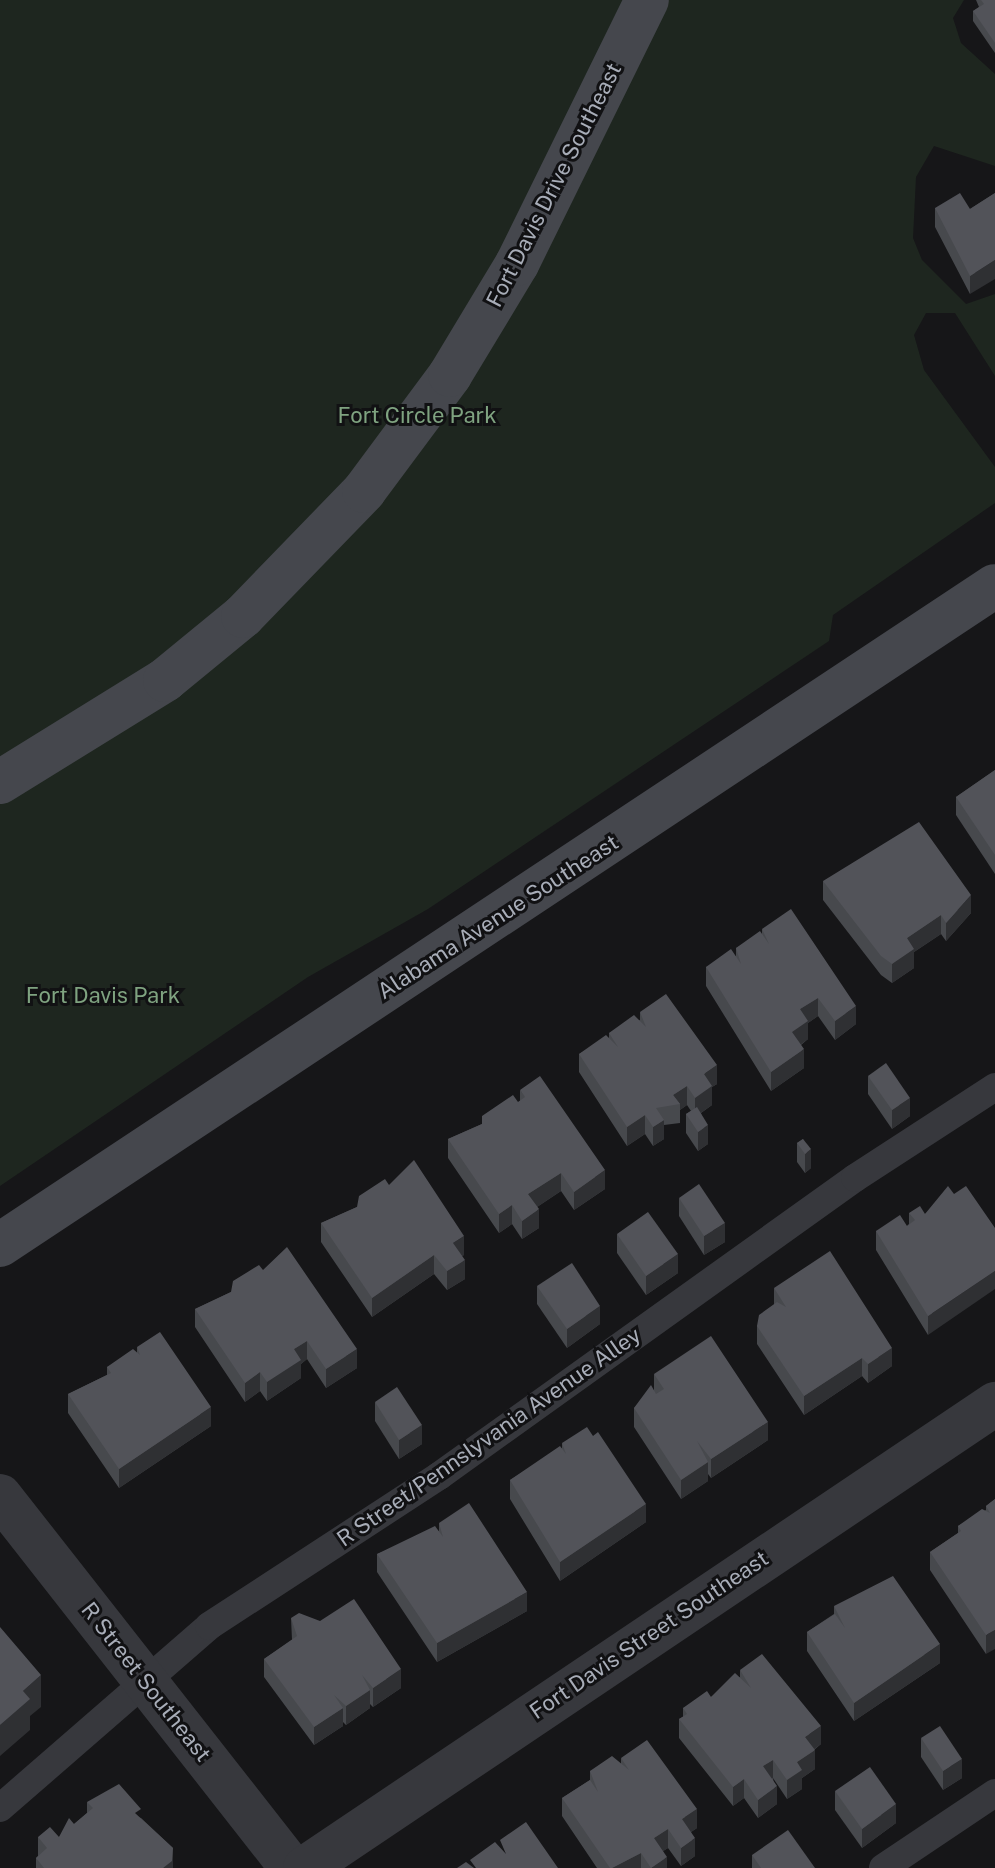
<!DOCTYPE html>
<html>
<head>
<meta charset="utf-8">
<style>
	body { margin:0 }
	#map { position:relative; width:995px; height:1868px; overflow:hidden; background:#161618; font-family:"Public Sans",sans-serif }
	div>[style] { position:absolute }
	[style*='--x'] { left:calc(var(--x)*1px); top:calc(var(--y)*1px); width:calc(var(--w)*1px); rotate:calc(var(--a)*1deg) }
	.green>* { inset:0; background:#1e261f }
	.lane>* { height:28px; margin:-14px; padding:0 14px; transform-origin:14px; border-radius:14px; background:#37383d }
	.street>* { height:44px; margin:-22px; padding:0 22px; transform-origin:22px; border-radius:22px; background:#37383d }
	.secondary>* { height:44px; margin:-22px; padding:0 22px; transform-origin:22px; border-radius:22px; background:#45474d }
	.wall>* { inset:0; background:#47494d }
	.shaded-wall>* { inset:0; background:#2f3033 }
	.building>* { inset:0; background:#525359 }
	span { translate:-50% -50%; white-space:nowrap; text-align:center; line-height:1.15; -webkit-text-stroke:6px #111113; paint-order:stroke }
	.street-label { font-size:22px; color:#a8adb8 }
	.park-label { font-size:22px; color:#7fa380 }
</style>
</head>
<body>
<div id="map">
	<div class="green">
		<div style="clip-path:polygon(0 0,964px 0,953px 18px,961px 43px,995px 74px,995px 166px,934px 146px,916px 177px,913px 238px,922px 260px,966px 304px,995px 294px,995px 376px,955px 313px,926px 313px,914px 335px,924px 370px,995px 467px,995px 503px,833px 615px,829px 641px,428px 909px,308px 977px,0 1186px)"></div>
	</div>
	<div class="lane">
		<div style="--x:0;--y:1808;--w:277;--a:-41"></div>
		<div style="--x:209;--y:1626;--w:275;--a:-33.1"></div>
		<div style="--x:439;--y:1476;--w:512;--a:-35.62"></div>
		<div style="--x:855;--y:1178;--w:167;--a:-33"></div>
		<div style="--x:883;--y:1868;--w:135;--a:-33.8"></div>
	</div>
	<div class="street">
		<div style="--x:0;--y:1496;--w:473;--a:51.9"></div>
		<div style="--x:305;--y:1868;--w:832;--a:-33.92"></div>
	</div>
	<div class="secondary">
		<div style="--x:0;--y:782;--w:194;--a:-31.7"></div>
		<div style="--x:165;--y:680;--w:101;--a:-39.4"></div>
		<div style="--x:243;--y:616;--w:174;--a:-45.9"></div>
		<div style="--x:364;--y:491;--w:144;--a:-53.4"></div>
		<div style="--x:450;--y:375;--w:130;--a:-58.9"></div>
		<div style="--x:517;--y:264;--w:294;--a:-63.8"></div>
		<div style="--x:0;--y:1245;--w:1193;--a:-33.52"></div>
	</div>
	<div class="wall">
		<div style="clip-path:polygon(976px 0,995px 0,995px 53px,973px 21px,973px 11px,979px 7px)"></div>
		<div style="clip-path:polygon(995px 193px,970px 294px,935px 227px,935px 208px,970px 209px)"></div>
		<div style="clip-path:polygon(995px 770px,995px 874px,956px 815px,956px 797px)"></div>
		<div style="clip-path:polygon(823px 881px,971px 913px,946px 941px,941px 934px,914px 952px,914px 968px,892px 983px,881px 975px,823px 900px)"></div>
		<div style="clip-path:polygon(762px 929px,856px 1024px,835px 1040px,818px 1016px,808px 1023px,808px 1039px,801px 1045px,804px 1068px,771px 1091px,706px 986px,706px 967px,736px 956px,736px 948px,762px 935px)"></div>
		<div style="clip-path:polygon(640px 1012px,717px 1084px,712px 1087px,712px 1105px,701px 1113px,708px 1144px,698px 1151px,686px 1133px,686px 1114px,691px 1111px,687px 1105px,680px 1110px,680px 1123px,664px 1125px,664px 1139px,653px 1146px,645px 1134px,627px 1146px,579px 1072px,579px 1054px,609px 1038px,609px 1033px,640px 1020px)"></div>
		<div style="clip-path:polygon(868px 1076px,910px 1116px,892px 1129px,868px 1094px)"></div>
		<div style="clip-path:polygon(520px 1090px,605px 1189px,574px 1210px,561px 1191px,537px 1207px,539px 1228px,522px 1239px,512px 1224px,499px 1233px,448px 1158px,448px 1139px,482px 1124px,520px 1101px)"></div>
		<div style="clip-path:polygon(803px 1139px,811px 1168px,805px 1173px,797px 1162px,797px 1143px)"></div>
		<div style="clip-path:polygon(389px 1185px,464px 1255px,462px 1256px,465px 1279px,447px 1290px,434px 1274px,372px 1317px,321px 1242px,321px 1223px,357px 1207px)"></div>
		<div style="clip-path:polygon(954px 1194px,928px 1335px,876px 1250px,876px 1231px,907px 1226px,909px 1224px,909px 1213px,925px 1214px)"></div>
		<div style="clip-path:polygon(679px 1198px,725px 1242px,704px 1255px,679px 1216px)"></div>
		<div style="clip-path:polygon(617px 1234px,678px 1273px,646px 1295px,617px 1253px)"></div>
		<div style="clip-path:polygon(263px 1270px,357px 1368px,326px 1388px,307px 1359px,301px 1364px,301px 1378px,267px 1401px,260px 1391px,245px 1402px,195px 1327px,195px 1309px,231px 1292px)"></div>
		<div style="clip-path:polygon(537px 1286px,600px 1324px,567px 1348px,537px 1304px)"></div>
		<div style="clip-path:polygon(774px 1288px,892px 1366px,868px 1383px,862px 1376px,804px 1415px,757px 1344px,757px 1326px,774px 1305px)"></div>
		<div style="clip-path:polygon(137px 1347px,211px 1426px,119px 1488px,68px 1413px,68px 1394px,107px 1375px,107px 1367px,137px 1353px)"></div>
		<div style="clip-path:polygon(654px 1374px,768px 1440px,711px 1478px,708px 1474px,708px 1481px,681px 1499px,634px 1427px,634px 1408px,654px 1390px)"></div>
		<div style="clip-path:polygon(375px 1402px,422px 1444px,399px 1459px,375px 1421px)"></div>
		<div style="clip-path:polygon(562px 1443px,646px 1522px,560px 1581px,510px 1499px,510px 1480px,562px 1448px)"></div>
		<div style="clip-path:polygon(995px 1499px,986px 1654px,930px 1570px,930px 1552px,958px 1533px,958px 1526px,986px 1510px,986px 1506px)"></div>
		<div style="clip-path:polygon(439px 1523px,527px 1611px,437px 1662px,377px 1572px,377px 1554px,439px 1531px)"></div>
		<div style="clip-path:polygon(834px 1606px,940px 1663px,854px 1721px,807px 1651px,807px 1632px,834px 1614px)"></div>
		<div style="clip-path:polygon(291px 1618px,401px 1688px,373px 1707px,370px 1704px,370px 1708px,346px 1725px,343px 1722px,343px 1726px,314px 1745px,264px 1677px,264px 1659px,292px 1640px)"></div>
		<div style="clip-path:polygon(740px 1670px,821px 1744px,814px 1750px,815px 1769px,802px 1778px,802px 1789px,787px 1799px,773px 1778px,777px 1804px,758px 1818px,744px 1798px,733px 1806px,679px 1738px,679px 1719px,683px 1717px,683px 1708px,711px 1697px,740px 1677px)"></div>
		<div style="clip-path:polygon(921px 1738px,962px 1778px,943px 1790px,921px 1757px)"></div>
		<div style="clip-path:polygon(621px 1758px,697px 1828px,691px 1832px,695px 1856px,681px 1866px,668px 1848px,663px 1851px,667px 1868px,597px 1868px,562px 1816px,562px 1798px,590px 1780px,590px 1771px,621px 1764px)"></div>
		<div style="clip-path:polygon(835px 1791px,896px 1823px,862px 1848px,835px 1810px)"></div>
		<div style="clip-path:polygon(87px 1802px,141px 1818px,173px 1848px,173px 1868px,36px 1868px,36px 1858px,38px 1856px,38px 1837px,59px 1837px,87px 1813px)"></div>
		<div style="clip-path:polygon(752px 1855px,815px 1868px,752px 1868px)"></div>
	</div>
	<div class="shaded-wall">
		<div style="clip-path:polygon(995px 260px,995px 279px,970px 294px,970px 276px)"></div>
		<div style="clip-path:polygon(971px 895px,971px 913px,946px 941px,946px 923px)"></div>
		<div style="clip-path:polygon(941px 915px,941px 934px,914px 952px,914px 968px,892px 983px,892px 964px,907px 938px)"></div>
		<div style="clip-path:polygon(818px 998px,818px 1016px,808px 1023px,808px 1039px,792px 1051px,792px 1032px,800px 1009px)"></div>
		<div style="clip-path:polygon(856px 1006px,856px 1024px,835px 1040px,835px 1021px)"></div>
		<div style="clip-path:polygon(804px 1049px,804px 1068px,771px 1091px,771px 1072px)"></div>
		<div style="clip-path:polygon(717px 1065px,717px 1084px,712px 1087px,712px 1105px,695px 1117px,695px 1098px,704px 1074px)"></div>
		<div style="clip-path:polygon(687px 1086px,687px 1105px,680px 1110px,680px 1104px,673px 1095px)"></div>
		<div style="clip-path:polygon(910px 1098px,910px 1116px,892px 1129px,892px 1110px)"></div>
		<div style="clip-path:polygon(645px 1115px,645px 1134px,627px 1146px,627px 1127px)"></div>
		<div style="clip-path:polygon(664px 1120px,664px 1139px,653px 1146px,653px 1127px)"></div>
		<div style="clip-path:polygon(708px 1125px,708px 1144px,698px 1151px,698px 1132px)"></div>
		<div style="clip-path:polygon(811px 1149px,811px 1168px,805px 1173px,805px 1154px)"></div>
		<div style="clip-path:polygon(605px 1170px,605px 1189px,574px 1210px,574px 1192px)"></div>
		<div style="clip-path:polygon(561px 1173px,561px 1191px,528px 1213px,528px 1194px)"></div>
		<div style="clip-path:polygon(512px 1205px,512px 1224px,499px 1233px,499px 1214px)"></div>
		<div style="clip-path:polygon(539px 1209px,539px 1228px,522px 1239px,522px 1221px)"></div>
		<div style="clip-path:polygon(725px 1223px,725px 1242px,704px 1255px,704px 1236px)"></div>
		<div style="clip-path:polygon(464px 1236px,464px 1255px,453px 1261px,453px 1243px)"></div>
		<div style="clip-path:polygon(678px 1254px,678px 1273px,646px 1295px,646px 1276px)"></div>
		<div style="clip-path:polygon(434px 1255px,434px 1274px,372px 1317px,372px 1298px)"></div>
		<div style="clip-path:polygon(465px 1260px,465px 1279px,447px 1290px,447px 1271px)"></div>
		<div style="clip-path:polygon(995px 1271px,995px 1289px,928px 1335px,928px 1316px)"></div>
		<div style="clip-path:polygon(600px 1306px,600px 1324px,567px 1348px,567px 1329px)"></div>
		<div style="clip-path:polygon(307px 1341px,307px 1359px,301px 1364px,301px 1378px,267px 1401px,267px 1382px,294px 1349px)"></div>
		<div style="clip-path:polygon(892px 1348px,892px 1366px,868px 1383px,868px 1364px)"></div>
		<div style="clip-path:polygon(357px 1349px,357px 1368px,326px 1388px,326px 1369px)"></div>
		<div style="clip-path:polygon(862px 1358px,862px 1376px,804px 1415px,804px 1396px)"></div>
		<div style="clip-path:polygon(260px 1372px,260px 1391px,245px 1402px,245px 1383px)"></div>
		<div style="clip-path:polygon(211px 1407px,211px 1426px,119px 1488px,119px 1469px)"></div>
		<div style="clip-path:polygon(768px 1422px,768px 1440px,711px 1478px,711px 1459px)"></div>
		<div style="clip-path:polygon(422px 1425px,422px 1444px,399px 1459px,399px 1440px)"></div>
		<div style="clip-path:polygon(708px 1462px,708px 1481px,681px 1499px,681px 1480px)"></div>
		<div style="clip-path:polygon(646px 1504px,646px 1522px,560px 1581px,560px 1562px)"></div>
		<div style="clip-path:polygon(527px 1592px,527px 1611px,437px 1662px,437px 1643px)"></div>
		<div style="clip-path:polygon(995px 1630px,995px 1649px,986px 1654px,986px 1635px)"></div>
		<div style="clip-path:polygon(940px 1644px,940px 1663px,854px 1721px,854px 1703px)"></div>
		<div style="clip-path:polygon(401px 1669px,401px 1688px,373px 1707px,373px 1688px)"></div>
		<div style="clip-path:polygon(41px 1675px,41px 1707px,30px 1716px,30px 1730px,0 1756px,0 1725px,23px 1691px)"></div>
		<div style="clip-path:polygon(370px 1690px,370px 1708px,346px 1725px,346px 1706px)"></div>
		<div style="clip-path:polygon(343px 1708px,343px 1726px,314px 1745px,314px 1727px)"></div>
		<div style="clip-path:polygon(821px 1726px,821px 1744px,805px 1756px,805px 1737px)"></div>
		<div style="clip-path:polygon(815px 1750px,815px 1769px,802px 1778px,802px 1789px,787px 1799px,787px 1780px,797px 1762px)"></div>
		<div style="clip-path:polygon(962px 1759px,962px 1778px,943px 1790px,943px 1771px)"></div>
		<div style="clip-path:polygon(773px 1760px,773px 1778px,763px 1785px,763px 1766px)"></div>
		<div style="clip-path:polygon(744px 1779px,744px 1798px,733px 1806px,733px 1787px)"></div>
		<div style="clip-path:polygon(777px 1786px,777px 1804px,758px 1818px,758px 1800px)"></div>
		<div style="clip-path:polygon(896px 1804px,896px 1823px,862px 1848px,862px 1829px)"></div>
		<div style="clip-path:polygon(697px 1809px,697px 1828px,682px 1838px,682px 1819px)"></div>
		<div style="clip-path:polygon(668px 1829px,668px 1848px,654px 1857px,654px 1838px)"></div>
		<div style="clip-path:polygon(695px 1838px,695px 1856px,681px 1866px,681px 1848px)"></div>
		<div style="clip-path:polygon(173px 1848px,173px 1868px,163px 1868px)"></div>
		<div style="clip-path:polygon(641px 1853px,641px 1868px,612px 1868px)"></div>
		<div style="clip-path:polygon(667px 1857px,667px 1868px,651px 1868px)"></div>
	</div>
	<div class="building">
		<div style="clip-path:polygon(981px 0,995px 0,995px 43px,973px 11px,984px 4px)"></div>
		<div style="clip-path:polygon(960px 193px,970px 209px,995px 193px,995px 260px,970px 276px,935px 208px)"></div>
		<div style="clip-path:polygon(995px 770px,995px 855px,956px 797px)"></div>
		<div style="clip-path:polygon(919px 822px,971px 895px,946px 923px,941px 915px,907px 938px,914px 949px,892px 964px,881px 956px,823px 881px)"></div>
		<div style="clip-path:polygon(791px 909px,856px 1006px,835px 1021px,818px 998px,800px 1009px,808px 1021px,792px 1032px,804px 1049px,771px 1072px,706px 967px,731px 949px,741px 964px,736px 948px,760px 931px,769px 944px,762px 929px)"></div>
		<div style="clip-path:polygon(666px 994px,717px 1065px,704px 1074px,712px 1086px,695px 1098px,687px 1086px,673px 1095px,680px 1104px,656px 1108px,664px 1120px,653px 1127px,645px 1115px,627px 1127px,579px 1054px,606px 1035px,618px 1047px,609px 1033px,634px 1015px,646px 1027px,640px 1012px)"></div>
		<div style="clip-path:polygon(886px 1063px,910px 1098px,892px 1110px,868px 1076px)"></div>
		<div style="clip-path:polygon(540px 1076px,605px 1170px,574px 1192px,561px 1173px,528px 1194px,539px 1209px,522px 1221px,512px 1205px,499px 1214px,448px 1139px,482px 1124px,482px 1116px,513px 1095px,518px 1102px,525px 1097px,520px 1090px)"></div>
		<div style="clip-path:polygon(697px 1107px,708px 1125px,698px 1132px,686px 1114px)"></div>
		<div style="clip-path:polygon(803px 1139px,811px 1149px,805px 1154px,797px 1143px)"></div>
		<div style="clip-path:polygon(414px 1160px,464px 1236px,453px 1243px,465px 1260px,447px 1271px,434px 1255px,372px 1298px,321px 1223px,357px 1207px,359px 1196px,385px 1179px,389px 1185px)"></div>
		<div style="clip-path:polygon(699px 1184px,725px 1223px,704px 1236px,679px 1198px)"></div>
		<div style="clip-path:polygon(948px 1186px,954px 1194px,966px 1186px,995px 1228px,995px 1271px,928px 1316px,876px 1231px,900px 1215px,907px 1226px,915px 1220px,909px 1213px,920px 1206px,925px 1214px)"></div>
		<div style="clip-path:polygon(648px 1212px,678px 1254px,646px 1276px,617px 1234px)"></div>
		<div style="clip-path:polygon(287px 1247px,357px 1349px,326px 1369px,307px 1341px,294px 1349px,301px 1360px,267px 1382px,260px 1372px,245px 1383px,195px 1309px,231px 1292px,233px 1281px,259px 1265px,263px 1270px)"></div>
		<div style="clip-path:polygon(830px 1251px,892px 1348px,868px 1364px,862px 1358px,804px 1396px,757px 1326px,759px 1315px,777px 1302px,786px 1307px,774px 1288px)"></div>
		<div style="clip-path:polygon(572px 1263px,600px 1306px,567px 1329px,537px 1286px)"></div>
		<div style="clip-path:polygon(160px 1332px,211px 1407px,119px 1469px,68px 1394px,111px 1373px,107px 1367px,133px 1349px,140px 1355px,137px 1347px)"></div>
		<div style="clip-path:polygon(711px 1336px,768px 1422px,711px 1459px,697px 1441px,708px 1462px,681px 1480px,634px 1408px,651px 1385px,656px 1394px,664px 1389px,654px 1374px)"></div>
		<div style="clip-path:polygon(397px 1387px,422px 1425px,399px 1440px,375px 1402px)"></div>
		<div style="clip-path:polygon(587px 1427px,593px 1436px,598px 1432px,646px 1504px,560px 1562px,510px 1480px,560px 1446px,566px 1454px,562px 1443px)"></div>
		<div style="clip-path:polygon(995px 1499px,995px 1630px,986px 1635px,930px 1552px,961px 1531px,958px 1526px,982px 1509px,990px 1513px,986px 1506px)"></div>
		<div style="clip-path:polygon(469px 1503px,527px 1592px,437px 1643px,377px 1554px,435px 1526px,443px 1537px,439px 1523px)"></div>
		<div style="clip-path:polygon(893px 1576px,940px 1644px,854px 1703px,807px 1632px,835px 1614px,845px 1628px,834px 1606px)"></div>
		<div style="clip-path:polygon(354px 1599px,401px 1669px,373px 1688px,362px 1675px,370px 1690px,346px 1706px,334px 1695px,343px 1708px,314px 1727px,264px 1659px,297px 1636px,291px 1618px,299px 1613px,320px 1621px)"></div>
		<div style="clip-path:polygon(0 1627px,41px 1675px,23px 1691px,30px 1699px,0 1725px)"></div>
		<div style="clip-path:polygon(762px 1654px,821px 1726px,805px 1737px,815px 1750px,797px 1762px,802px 1770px,787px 1780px,773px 1760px,763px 1766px,777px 1786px,758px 1800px,744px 1779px,733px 1787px,679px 1719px,687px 1714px,683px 1708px,707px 1691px,711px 1697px,735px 1673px,751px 1688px,740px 1670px)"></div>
		<div style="clip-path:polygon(940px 1726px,962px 1759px,943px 1771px,921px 1738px)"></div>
		<div style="clip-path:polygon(647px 1740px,697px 1809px,682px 1819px,695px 1838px,681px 1848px,668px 1829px,654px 1838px,667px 1857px,651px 1868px,641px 1853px,612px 1868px,610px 1868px,562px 1798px,590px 1780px,598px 1792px,590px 1771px,612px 1756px,629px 1770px,621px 1758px)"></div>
		<div style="clip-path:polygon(870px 1767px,896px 1804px,862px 1829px,835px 1791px)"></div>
		<div style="clip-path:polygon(119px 1784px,141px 1809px,135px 1813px,173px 1848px,172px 1861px,163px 1868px,44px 1868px,36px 1858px,47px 1848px,38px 1837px,50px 1827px,59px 1837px,69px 1818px,74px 1824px,93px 1808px,87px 1802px)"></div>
		<div style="clip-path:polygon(526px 1822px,558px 1868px,476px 1868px,470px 1860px,495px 1842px,506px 1854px,500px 1840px)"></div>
		<div style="clip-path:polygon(788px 1830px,815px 1868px,761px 1868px,752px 1855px)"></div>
		<div style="clip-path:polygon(466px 1862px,474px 1868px,457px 1868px)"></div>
	</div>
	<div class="street-label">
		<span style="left:554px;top:185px;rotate:-63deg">Fort Davis Drive Southeast</span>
		<span style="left:498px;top:917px;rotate:-33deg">Alabama Avenue Southeast</span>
		<span style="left:489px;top:1437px;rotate:-35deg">R Street/Pennslyvania Avenue Alley</span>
		<span style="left:649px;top:1635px;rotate:-34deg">Fort Davis Street Southeast</span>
		<span style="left:146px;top:1682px;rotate:52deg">R Street Southeast</span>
	</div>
	<div class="park-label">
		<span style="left:417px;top:416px">Fort Circle Park</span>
		<span style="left:103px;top:996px">Fort Davis Park</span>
	</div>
</div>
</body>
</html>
